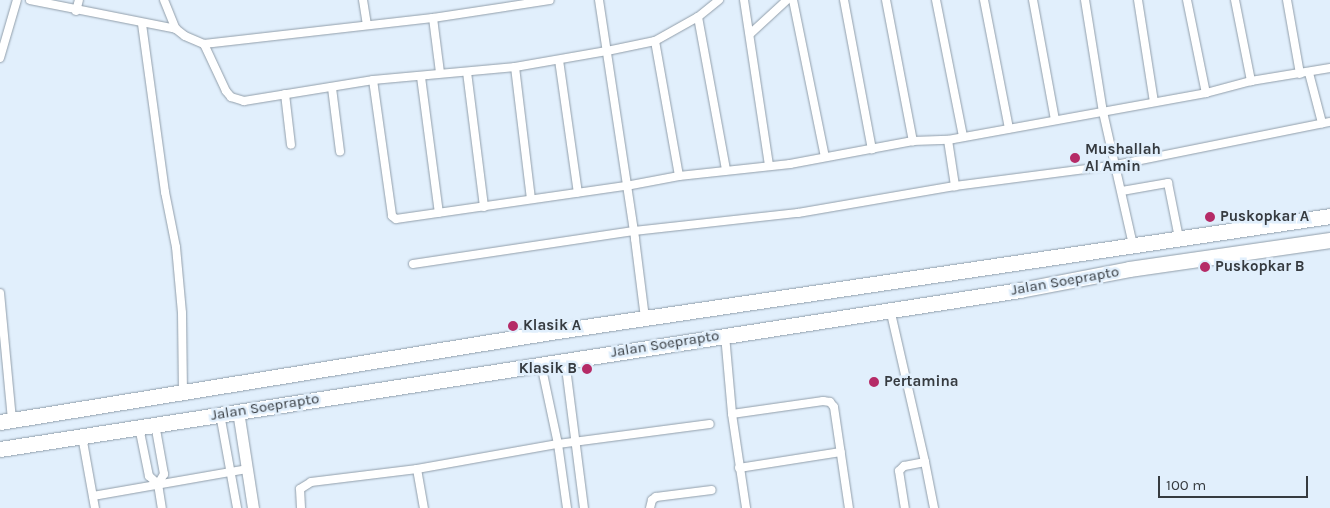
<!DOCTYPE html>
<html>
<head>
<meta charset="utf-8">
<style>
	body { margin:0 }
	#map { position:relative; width:1330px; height:508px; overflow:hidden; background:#e1effc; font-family:Karla,sans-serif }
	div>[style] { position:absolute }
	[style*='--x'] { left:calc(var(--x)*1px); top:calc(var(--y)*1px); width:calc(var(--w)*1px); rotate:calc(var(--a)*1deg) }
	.roads { filter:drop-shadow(0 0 1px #919eaa) drop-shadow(0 0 1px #919eaa) }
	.street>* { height:8px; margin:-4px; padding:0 4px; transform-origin:4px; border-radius:4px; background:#fff }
	.secondary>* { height:11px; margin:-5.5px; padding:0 5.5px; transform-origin:5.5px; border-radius:5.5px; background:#fff }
	.highway>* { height:15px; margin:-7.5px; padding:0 7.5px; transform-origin:7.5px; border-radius:7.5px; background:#fff }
	.dots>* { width:14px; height:14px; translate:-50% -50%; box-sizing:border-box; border:2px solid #e1effc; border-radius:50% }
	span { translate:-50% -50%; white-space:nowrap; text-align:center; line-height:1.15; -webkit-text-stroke:5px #e1effc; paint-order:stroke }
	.poi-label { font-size:15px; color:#363b40; font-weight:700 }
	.left { translate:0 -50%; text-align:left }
	.right { translate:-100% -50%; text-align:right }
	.street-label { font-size:15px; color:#363b40 }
	.scale { position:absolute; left:1158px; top:476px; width:150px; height:22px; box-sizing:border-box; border:2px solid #363b40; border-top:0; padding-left:6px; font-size:15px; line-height:18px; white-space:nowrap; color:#363b40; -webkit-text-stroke:4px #e1effc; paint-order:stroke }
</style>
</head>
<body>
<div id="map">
	<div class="roads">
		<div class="street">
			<div style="--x:30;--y:0;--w:149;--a:11.2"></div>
			<div style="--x:176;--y:29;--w:11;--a:38"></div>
			<div style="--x:185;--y:36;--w:21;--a:23"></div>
			<div style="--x:204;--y:44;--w:230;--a:-6.5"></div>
			<div style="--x:433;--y:18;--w:118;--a:-8.7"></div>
			<div style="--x:164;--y:0;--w:31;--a:68"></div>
			<div style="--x:363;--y:0;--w:25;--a:81"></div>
			<div style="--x:599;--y:0;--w:242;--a:81.4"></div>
			<div style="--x:635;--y:239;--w:80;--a:82.8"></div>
			<div style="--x:744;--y:0;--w:167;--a:81.4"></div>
			<div style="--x:793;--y:0;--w:160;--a:78.5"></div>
			<div style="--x:844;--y:0;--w:152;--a:79.4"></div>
			<div style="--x:886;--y:0;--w:144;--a:79.2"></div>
			<div style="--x:936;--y:0;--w:139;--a:78.8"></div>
			<div style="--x:984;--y:0;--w:131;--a:79"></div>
			<div style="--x:1033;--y:0;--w:122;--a:79.6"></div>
			<div style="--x:1085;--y:0;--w:113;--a:80.9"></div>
			<div style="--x:1103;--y:112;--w:136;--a:77.3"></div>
			<div style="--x:1138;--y:0;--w:103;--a:81.1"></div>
			<div style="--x:1187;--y:0;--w:95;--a:78.5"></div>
			<div style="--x:1235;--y:0;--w:83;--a:78.8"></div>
			<div style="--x:1287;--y:0;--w:75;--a:80"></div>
			<div style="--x:76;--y:11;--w:11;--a:-75"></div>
			<div style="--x:698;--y:17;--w:156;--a:79.6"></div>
			<div style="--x:433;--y:18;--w:55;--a:82.7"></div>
			<div style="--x:142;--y:24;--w:170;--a:82.2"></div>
			<div style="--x:165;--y:192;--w:56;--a:78.7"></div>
			<div style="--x:176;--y:247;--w:66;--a:84.8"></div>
			<div style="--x:182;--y:313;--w:78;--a:89.3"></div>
			<div style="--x:750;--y:34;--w:50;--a:-42.6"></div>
			<div style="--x:655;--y:41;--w:137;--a:79.9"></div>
			<div style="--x:204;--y:44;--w:52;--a:64.9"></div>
			<div style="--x:226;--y:91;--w:8;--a:50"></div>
			<div style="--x:231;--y:97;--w:14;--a:17"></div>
			<div style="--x:244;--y:101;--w:131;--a:-9.2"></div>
			<div style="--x:373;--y:80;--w:143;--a:-5.2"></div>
			<div style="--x:515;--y:67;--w:93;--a:-9.9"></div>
			<div style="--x:607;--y:51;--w:49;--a:-11.8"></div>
			<div style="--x:655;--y:41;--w:49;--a:-29.2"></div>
			<div style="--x:698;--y:17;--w:27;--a:-39"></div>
			<div style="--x:0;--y:58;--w:60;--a:-73.7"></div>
			<div style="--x:559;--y:60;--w:134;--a:81.9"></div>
			<div style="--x:515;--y:67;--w:133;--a:83.1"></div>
			<div style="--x:467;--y:72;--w:136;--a:82.8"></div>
			<div style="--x:1309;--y:73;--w:52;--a:75.4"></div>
			<div style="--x:421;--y:77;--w:137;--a:82.5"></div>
			<div style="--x:373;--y:80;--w:137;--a:82"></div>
			<div style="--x:392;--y:216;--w:5;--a:37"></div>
			<div style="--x:396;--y:219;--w:232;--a:-8.2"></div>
			<div style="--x:626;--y:186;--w:54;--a:-10.7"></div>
			<div style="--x:679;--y:176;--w:112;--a:-6.2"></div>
			<div style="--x:790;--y:164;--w:125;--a:-10.6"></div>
			<div style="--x:913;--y:141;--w:35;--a:-2"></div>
			<div style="--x:948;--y:140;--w:262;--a:-10.3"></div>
			<div style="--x:1206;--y:93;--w:47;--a:-14.9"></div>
			<div style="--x:1251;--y:81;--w:80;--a:-9.3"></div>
			<div style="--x:332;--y:88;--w:64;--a:82.8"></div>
			<div style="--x:285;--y:94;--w:51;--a:83.3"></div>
			<div style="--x:948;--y:140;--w:47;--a:81.3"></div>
			<div style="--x:1122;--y:191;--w:47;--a:-9.9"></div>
			<div style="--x:1168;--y:183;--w:56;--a:78.7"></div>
			<div style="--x:413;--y:264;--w:223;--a:-8.5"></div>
			<div style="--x:634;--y:231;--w:165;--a:-6.3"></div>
			<div style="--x:798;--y:213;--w:159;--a:-9.8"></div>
			<div style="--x:955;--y:186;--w:162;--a:-7.4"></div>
			<div style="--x:1116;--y:165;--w:218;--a:-11.4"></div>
			<div style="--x:0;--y:293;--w:128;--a:84.6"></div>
			<div style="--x:890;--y:309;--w:157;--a:77.1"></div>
			<div style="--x:925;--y:462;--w:21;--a:169"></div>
			<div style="--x:904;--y:466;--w:7;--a:135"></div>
			<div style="--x:899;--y:471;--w:37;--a:81"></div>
			<div style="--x:725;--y:335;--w:79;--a:84.9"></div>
			<div style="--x:732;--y:414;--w:95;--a:81.5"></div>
			<div style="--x:565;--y:360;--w:149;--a:82.7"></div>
			<div style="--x:541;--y:364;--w:82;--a:78"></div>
			<div style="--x:558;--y:444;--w:65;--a:82"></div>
			<div style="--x:220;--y:414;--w:96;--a:79.7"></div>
			<div style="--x:732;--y:414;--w:92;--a:-8.1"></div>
			<div style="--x:823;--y:401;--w:7;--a:8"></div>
			<div style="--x:830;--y:402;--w:6;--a:51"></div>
			<div style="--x:834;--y:407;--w:102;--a:81.6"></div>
			<div style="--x:155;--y:424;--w:51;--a:79.8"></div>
			<div style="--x:164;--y:474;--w:12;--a:121"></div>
			<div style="--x:139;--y:427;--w:50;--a:78.5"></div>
			<div style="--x:149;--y:476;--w:12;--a:42"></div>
			<div style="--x:158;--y:484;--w:24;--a:81"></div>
			<div style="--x:82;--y:436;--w:73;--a:79.8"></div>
			<div style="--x:925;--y:462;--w:47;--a:78.9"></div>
			<div style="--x:739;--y:468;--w:103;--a:-8.9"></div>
			<div style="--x:417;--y:469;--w:40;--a:80"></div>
			<div style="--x:93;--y:496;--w:156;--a:-9.9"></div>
			<div style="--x:301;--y:508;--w:19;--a:-93"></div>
			<div style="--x:300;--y:489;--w:13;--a:-32"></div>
			<div style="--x:311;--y:482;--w:107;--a:-7"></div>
			<div style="--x:417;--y:469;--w:143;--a:-10.1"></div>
			<div style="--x:558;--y:444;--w:153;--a:-7.5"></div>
			<div style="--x:650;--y:508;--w:8;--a:-76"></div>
			<div style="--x:652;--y:500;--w:5;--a:-37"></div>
			<div style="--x:656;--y:497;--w:56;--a:-7.1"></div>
		</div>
		<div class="secondary">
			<div style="--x:238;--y:411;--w:98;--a:81.2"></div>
		</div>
		<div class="highway">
			<div style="--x:0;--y:422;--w:558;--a:-9.28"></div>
			<div style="--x:551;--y:332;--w:788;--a:-8.47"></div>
			<div style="--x:0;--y:449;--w:1032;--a:-8.86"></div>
			<div style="--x:1020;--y:290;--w:111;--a:-10.9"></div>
			<div style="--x:1129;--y:269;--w:203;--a:-8.2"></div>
		</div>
	</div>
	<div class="dots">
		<div style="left:1075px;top:158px;background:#b52b67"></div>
		<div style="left:1210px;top:217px;background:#b52b67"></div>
		<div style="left:1205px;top:267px;background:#b52b67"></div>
		<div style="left:513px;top:326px;background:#b52b67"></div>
		<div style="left:587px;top:369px;background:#b52b67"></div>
		<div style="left:874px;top:382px;background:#b52b67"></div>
	</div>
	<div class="poi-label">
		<span class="left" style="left:1085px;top:158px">Mushallah<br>Al Amin</span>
		<span class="left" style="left:1220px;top:217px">Puskopkar A</span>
		<span class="left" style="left:1215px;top:267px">Puskopkar B</span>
		<span class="left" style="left:523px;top:326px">Klasik A</span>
		<span class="right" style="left:577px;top:369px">Klasik B</span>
		<span class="left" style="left:884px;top:382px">Pertamina</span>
	</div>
	<div class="street-label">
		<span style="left:1065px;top:281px;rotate:-10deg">Jalan Soeprapto</span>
		<span style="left:665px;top:344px;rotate:-9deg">Jalan Soeprapto</span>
		<span style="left:265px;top:407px;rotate:-9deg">Jalan Soeprapto</span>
	</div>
	<div class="scale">100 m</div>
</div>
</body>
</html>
